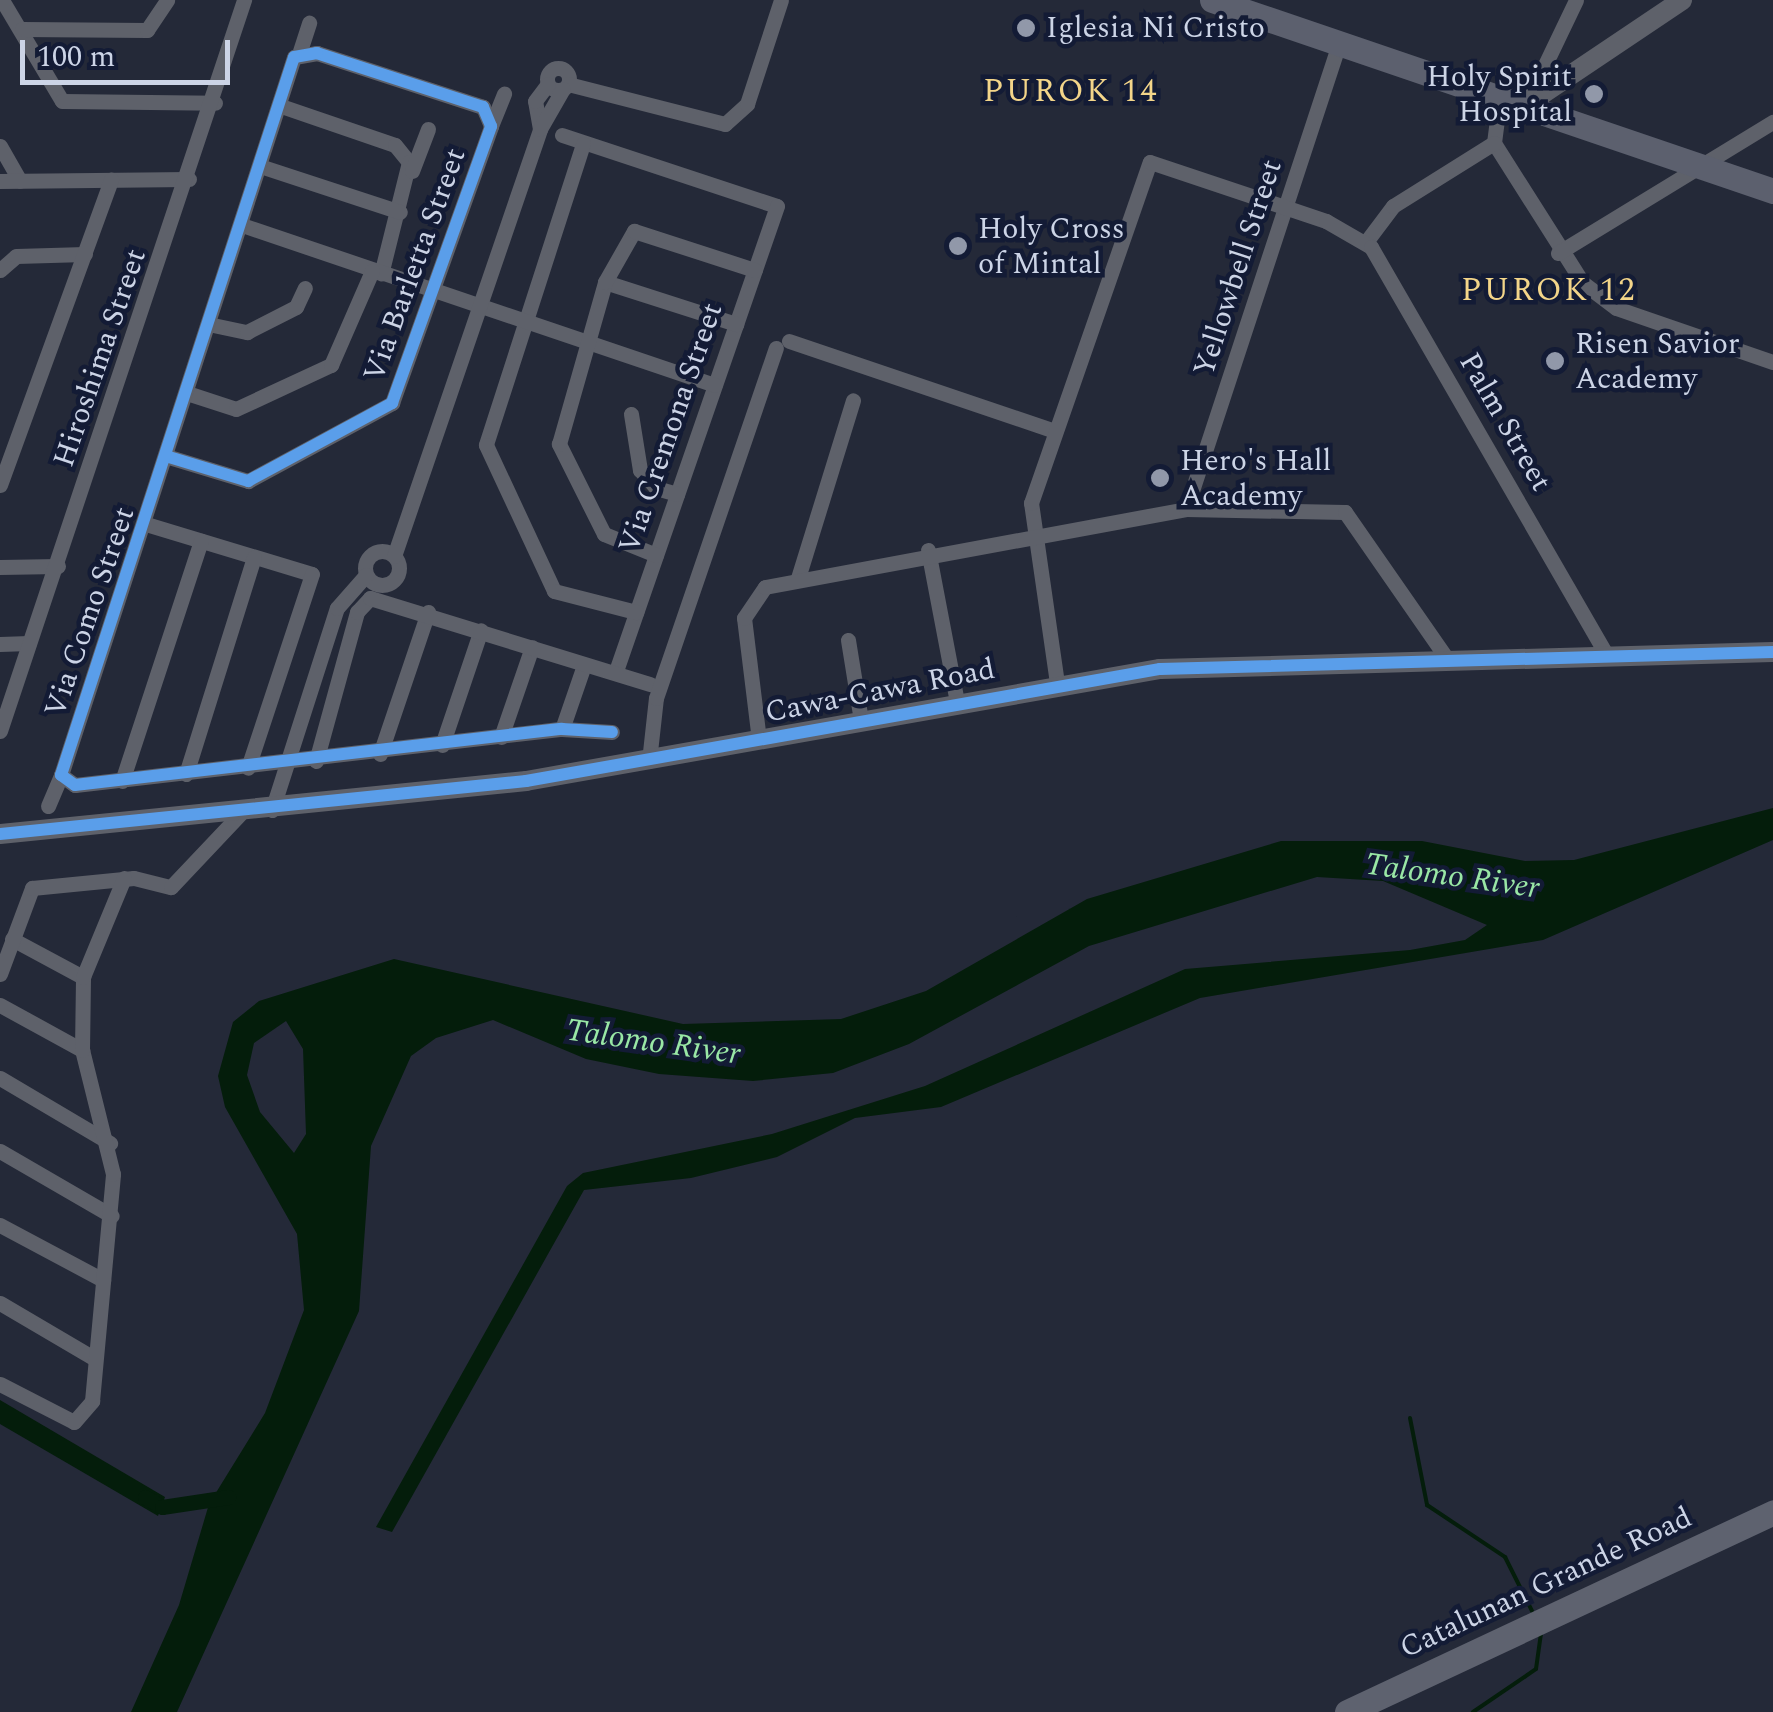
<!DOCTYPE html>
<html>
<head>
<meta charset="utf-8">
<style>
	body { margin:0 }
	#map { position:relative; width:1773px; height:1712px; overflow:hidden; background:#242938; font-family:Spectral,serif }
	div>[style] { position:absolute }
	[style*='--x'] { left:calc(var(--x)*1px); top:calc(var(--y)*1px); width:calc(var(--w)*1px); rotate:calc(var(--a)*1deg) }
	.water>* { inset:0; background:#041d0b }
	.stream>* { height:4px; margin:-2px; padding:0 2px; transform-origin:2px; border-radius:2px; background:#041d0b }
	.canal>* { height:15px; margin:-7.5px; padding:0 7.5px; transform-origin:7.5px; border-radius:7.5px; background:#041d0b }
	.minor>* { height:15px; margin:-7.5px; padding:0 7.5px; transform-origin:7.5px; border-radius:7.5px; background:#5e616a }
	.minor>.ring { margin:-7.5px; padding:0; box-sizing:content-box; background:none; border:15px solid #5e616a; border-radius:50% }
	.tertiary>* { height:20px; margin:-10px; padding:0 10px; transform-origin:10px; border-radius:10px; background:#5e616a }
	.primary>* { height:25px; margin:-12.5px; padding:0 12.5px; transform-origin:12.5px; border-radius:12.5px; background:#5e626f }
	.trunk>* { height:25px; margin:-12.5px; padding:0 12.5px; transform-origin:12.5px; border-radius:12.5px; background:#5c606e }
	.cycleway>* { height:12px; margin:-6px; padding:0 6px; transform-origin:6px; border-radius:6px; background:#5a9eea }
	.dots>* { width:28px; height:28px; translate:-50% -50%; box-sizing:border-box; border:5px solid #131b35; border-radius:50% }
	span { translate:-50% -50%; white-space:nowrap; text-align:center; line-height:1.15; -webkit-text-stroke:9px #131b35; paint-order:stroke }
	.poi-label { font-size:30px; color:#ccd4e6 }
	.left { translate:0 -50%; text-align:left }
	.right { translate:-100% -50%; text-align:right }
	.street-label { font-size:30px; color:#ccd4e6 }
	.neighbourhood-label { font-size:32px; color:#f3d589; letter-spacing:2.5px }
	.water-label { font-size:32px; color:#99e7a5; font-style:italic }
	.scale { position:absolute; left:20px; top:40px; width:210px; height:45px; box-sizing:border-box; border:5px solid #ccd4e6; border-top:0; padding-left:12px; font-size:30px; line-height:35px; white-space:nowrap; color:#ccd4e6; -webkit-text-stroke:8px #131b35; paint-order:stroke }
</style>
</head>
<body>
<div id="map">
	<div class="water">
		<div style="clip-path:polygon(evenodd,1773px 808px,1773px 840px,1543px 940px,1200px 998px,941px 1107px,855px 1118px,777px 1157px,691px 1178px,584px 1190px,392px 1532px,376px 1527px,567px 1186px,583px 1173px,772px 1134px,925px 1086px,1185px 969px,1410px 950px,1465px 940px,1487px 925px,1383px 881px,1317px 877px,1089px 946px,909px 1044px,833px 1073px,753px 1081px,659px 1074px,586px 1059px,493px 1020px,436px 1038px,411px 1056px,371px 1146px,359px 1311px,177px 1712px,131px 1712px,179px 1605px,209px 1504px,265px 1413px,304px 1310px,297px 1234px,225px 1107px,218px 1076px,233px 1022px,259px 1001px,394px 959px,683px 1024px,841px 1019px,926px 991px,1087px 899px,1281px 841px,1422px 841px,1525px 861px,1574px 860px,1773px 808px,286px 1021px,303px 1049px,306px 1134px,294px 1153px,260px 1112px,247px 1075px,254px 1043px,286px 1021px)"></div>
		<div style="clip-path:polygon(0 1400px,165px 1497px,158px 1516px,0 1424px)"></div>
	</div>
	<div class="stream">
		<div style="--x:1410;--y:1418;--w:89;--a:78.9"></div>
		<div style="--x:1427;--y:1505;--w:94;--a:33.7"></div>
		<div style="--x:1505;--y:1557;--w:60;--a:63.4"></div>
		<div style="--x:1473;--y:1712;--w:76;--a:-34.3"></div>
		<div style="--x:1536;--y:1669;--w:35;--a:-82"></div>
	</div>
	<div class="canal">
		<div style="--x:145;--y:1497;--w:20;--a:30"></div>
		<div style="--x:162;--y:1507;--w:67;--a:-8.6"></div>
	</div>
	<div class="minor">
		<div style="--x:2;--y:0;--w:117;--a:59.3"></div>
		<div style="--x:62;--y:101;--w:153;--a:0.7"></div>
		<div style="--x:22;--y:29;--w:125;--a:0.5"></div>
		<div style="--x:147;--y:30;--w:36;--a:-56"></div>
		<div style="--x:299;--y:54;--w:33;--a:-72"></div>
		<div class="ring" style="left:547px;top:68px;width:7px;height:7px"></div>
		<div style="--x:568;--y:84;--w:162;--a:14.3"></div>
		<div style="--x:725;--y:124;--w:30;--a:-42"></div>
		<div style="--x:747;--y:104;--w:109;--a:-71.9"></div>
		<div style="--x:1531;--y:94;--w:104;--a:-64.4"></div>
		<div style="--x:1500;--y:96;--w:47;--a:97.3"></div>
		<div style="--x:1494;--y:143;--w:166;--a:57.6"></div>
		<div style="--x:1583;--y:283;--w:41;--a:37.1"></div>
		<div style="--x:1616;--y:308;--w:166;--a:19"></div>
		<div style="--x:281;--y:106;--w:120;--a:18.9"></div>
		<div style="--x:395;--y:145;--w:22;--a:51"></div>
		<div style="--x:409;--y:162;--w:115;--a:104"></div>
		<div style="--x:491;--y:126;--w:35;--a:-68"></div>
		<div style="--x:540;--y:129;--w:28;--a:-100"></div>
		<div style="--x:535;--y:101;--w:21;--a:-53"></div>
		<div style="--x:562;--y:135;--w:226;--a:18.3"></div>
		<div style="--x:777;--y:206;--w:489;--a:109.1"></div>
		<div style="--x:583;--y:144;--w:316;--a:107.9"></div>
		<div style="--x:486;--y:445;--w:161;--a:65"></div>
		<div style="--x:554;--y:591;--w:85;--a:14.4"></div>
		<div style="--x:0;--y:146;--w:40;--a:60.3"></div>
		<div style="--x:263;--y:167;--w:144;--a:18.2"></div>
		<div style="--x:412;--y:171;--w:45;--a:-69.1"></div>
		<div style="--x:0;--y:181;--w:189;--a:-0.6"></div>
		<div style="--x:242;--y:225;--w:499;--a:18.7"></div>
		<div style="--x:1366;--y:242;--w:45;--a:-53.1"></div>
		<div style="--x:1393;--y:206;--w:119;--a:-32"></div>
		<div style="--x:1558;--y:253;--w:252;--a:-31.4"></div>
		<div style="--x:0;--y:270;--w:21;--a:-41"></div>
		<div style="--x:16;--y:256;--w:69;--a:-1.7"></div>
		<div style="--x:605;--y:282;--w:138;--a:17.8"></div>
		<div style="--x:213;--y:325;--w:35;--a:12"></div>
		<div style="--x:247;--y:332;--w:55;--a:-27"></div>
		<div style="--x:296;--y:307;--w:21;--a:-65"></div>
		<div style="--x:789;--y:341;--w:281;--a:18.7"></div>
		<div style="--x:190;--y:394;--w:48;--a:18.1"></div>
		<div style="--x:236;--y:409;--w:105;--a:-24.9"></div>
		<div style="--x:331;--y:365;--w:103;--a:-66.4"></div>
		<div style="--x:631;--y:414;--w:57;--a:80.9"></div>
		<div style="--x:640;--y:470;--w:24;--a:48"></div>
		<div style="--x:656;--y:488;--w:22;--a:16"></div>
		<div style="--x:169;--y:457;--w:83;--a:16.9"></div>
		<div style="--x:248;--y:481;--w:164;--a:-28.4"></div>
		<div style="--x:392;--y:403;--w:294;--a:-70.3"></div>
		<div style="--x:491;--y:126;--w:21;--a:-113"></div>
		<div style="--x:483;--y:107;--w:175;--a:-162"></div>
		<div style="--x:317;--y:53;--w:23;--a:170"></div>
		<div style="--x:294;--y:57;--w:755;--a:107.98"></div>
		<div style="--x:61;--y:775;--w:17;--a:36"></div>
		<div style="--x:75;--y:785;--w:490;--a:-6.6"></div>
		<div style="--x:562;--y:729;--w:50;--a:3.4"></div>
		<div style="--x:0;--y:485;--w:325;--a:-70"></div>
		<div style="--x:1186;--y:509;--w:490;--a:-71.8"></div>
		<div style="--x:146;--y:524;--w:173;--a:16.8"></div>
		<div style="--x:312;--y:574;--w:204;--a:108.3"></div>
		<div style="--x:928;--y:550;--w:155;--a:79.2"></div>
		<div class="ring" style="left:365px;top:551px;width:19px;height:19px"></div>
		<div style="--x:656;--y:555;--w:56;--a:-158"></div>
		<div style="--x:604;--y:534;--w:101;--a:-116.6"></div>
		<div style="--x:559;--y:444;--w:168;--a:-74.1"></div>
		<div style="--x:605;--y:282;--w:59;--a:-60.4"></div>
		<div style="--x:634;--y:231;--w:127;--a:17.9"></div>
		<div style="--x:394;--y:556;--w:451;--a:-71.1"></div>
		<div style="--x:540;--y:129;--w:46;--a:-60.1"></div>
		<div style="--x:0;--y:567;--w:58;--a:-1"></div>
		<div style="--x:798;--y:578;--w:186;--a:-72.8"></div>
		<div style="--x:848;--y:640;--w:81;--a:80.8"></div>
		<div style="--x:0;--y:644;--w:29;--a:-2"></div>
		<div style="--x:1057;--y:683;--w:182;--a:-98.2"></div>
		<div style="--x:1031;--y:503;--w:361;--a:-70.8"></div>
		<div style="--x:1150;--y:162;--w:186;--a:18.5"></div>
		<div style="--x:1326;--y:221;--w:52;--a:30"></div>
		<div style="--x:1371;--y:247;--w:470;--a:60"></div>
		<div style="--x:562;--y:729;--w:68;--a:-71"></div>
		<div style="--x:0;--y:731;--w:771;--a:-71.54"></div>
		<div style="--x:501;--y:737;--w:95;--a:-71"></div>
		<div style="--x:759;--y:740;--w:123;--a:-97"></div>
		<div style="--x:744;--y:618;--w:37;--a:-56"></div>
		<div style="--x:765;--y:587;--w:428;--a:-10.5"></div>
		<div style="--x:1186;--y:509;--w:159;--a:1.1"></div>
		<div style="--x:1345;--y:512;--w:175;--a:55.2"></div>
		<div style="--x:442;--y:745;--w:121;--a:-71.3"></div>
		<div style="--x:380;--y:754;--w:150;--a:-71.3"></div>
		<div style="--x:316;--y:761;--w:155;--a:-74.6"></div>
		<div style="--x:357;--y:612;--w:19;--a:-47"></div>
		<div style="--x:370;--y:598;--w:293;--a:17.1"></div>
		<div style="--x:649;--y:761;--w:63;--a:-83.7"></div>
		<div style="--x:656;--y:698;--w:370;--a:-71.1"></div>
		<div style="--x:186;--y:774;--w:227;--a:-72.6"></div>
		<div style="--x:122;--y:781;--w:253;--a:-71.8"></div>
		<div style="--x:48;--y:806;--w:34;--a:-67"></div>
		<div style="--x:272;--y:810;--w:212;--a:-72.2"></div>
		<div style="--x:337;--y:608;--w:44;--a:-48.7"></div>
		<div style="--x:12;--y:939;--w:81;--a:28.2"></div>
		<div style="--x:0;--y:974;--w:92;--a:-69.6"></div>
		<div style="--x:32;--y:888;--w:102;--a:-5.6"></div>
		<div style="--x:134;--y:878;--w:38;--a:14"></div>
		<div style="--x:171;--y:887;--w:102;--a:-46.6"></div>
		<div style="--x:0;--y:1005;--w:94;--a:28.8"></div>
		<div style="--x:0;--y:1078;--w:128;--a:30.6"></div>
		<div style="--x:0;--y:1151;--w:129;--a:30.1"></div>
		<div style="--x:0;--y:1225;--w:117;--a:28.1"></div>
		<div style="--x:0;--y:1303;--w:110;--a:30.5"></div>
		<div style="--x:0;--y:1384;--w:83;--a:27.2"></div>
		<div style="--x:74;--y:1422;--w:28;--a:-49"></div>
		<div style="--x:92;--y:1401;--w:228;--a:-84.7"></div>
		<div style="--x:113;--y:1174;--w:128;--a:-104"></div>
		<div style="--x:82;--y:1050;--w:73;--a:-89.2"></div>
		<div style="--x:83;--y:977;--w:107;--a:-67.5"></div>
	</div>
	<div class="tertiary">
		<div style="--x:1526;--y:105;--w:188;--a:-33.9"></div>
		<div style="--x:0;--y:834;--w:529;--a:-5.75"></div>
		<div style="--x:526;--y:781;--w:644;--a:-10.02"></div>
		<div style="--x:1160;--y:669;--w:613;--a:-1.59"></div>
	</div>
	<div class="primary">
		<div style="--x:1347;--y:1712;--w:471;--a:-25.1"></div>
	</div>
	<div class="trunk">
		<div style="--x:1212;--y:0;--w:593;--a:18.8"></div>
	</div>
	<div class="cycleway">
		<div style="--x:169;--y:457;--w:83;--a:16.9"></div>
		<div style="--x:248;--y:481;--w:164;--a:-28.4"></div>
		<div style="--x:392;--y:403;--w:294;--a:-70.3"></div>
		<div style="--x:491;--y:126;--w:21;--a:-113"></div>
		<div style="--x:483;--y:107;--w:175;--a:-162"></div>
		<div style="--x:317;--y:53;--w:23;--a:170"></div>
		<div style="--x:294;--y:57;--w:755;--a:107.98"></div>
		<div style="--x:61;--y:775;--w:17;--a:36"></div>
		<div style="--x:75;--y:785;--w:490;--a:-6.6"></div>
		<div style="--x:562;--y:729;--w:50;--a:3.4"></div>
		<div style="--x:0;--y:834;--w:529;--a:-5.75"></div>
		<div style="--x:526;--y:781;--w:644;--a:-10.02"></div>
		<div style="--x:1160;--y:669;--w:613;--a:-1.59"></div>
	</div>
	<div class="dots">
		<div style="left:1026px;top:28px;background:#9198a9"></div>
		<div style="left:1594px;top:94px;background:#9198a9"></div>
		<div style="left:958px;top:246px;background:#9198a9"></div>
		<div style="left:1555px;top:361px;background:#9198a9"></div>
		<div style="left:1160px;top:478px;background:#9198a9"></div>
	</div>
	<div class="poi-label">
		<span class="left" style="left:1046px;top:28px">Iglesia Ni Cristo</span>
		<span class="right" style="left:1572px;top:94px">Holy Spirit<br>Hospital</span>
		<span class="left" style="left:978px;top:246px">Holy Cross<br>of Mintal</span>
		<span class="left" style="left:1575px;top:361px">Risen Savior<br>Academy</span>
		<span class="left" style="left:1180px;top:478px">Hero's Hall<br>Academy</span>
	</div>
	<div class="street-label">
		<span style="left:415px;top:265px;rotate:-70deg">Via Barletta Street</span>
		<span style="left:1238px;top:268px;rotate:-72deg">Yellowbell Street</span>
		<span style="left:100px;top:358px;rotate:-71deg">Hiroshima Street</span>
		<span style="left:1505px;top:422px;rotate:60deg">Palm Street</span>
		<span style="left:671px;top:428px;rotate:-71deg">Via Cremona Street</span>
		<span style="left:90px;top:612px;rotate:-71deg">Via Como Street</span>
		<span style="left:880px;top:691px;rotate:-11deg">Cawa-Cawa Road</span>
		<span style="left:1546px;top:1583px;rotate:-25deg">Catalunan Grande Road</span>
	</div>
	<div class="neighbourhood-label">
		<span style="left:1071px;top:92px">PUROK 14</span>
		<span style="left:1549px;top:291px">PUROK 12</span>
	</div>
	<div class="water-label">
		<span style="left:1452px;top:877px;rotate:8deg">Talomo River</span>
		<span style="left:653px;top:1043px;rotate:8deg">Talomo River</span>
	</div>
	<div class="scale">100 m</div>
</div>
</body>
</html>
